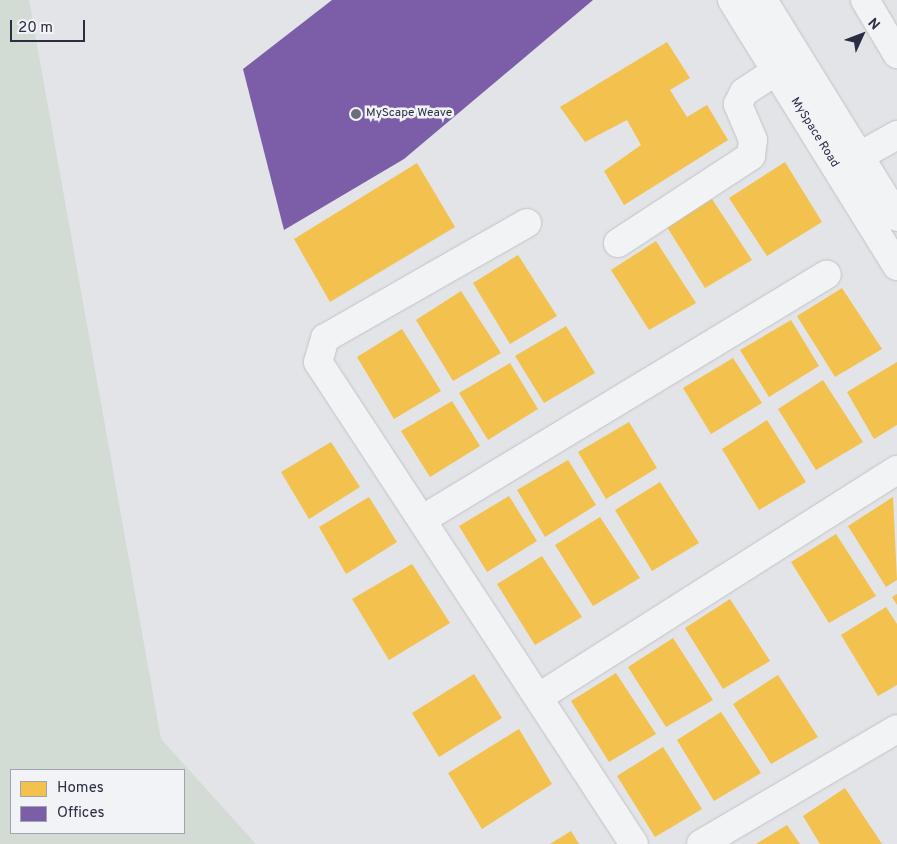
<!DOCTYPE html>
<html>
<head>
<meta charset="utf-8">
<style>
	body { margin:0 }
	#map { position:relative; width:897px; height:844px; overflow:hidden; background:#e3e4e8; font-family:Overpass,sans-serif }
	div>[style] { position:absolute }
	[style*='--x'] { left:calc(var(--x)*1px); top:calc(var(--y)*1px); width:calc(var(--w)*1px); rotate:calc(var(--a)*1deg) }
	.green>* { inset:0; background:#d2dbd4 }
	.homes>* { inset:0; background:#f2c14e }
	.offices>* { inset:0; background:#7b5ea7 }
	.roads { filter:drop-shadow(0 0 1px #c1c2c6) drop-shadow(0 0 1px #c1c2c6) }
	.minor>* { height:28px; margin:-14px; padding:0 14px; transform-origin:14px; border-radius:14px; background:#f2f3f5 }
	.dots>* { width:14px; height:14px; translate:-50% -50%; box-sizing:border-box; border:2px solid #f1f3f7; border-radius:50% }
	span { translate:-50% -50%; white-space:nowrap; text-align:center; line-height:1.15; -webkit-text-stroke:5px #f1f3f7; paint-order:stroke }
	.poi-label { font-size:12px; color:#2a2e42 }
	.left { translate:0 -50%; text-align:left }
	.street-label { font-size:12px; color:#2a2e42 }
	.legend { position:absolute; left:10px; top:769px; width:175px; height:65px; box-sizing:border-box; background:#f1f3f7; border:1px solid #a1a4af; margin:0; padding:6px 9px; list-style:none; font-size:15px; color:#2a2e42 }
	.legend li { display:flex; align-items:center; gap:10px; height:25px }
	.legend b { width:25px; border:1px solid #a1a4af }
	.north { position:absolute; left:837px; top:10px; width:50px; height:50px; -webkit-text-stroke:4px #f1f3f7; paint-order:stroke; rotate:47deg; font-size:14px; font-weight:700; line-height:20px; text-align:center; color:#2a2e42 }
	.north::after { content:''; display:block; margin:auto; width:18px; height:22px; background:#2a2e42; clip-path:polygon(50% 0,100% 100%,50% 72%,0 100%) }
	.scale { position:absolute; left:10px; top:20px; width:75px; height:22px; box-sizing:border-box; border:2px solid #2a2e42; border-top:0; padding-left:6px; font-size:15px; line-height:18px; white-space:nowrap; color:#2a2e42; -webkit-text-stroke:4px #f1f3f7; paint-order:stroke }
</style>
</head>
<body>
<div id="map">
	<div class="green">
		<div style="clip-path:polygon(evenodd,0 0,29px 0,161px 739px,256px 844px,0 844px,0 0,11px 770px,184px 770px,184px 833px,11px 833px,11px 770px)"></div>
	</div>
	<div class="homes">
		<div style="clip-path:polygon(667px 42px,690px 78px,670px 90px,687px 117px,707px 105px,728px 140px,624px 205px,604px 171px,641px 145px,627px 120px,585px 142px,560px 107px)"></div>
		<div style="clip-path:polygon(785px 162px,822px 222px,767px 256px,729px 198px)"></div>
		<div style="clip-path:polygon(417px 163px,455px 227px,330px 302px,294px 239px)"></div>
		<div style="clip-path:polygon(712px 199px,752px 260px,705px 288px,667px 227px)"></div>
		<div style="clip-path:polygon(656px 241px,696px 303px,649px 330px,611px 270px)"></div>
		<div style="clip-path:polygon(518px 255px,557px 316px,510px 344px,473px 283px)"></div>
		<div style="clip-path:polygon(842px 288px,882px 349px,835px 377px,797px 316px)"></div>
		<div style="clip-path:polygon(461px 291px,501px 353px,453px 381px,416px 320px)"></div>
		<div style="clip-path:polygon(791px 320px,819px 366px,769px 397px,740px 350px)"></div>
		<div style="clip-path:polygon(566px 326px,595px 373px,544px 403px,515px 356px)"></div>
		<div style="clip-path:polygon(402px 329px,441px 391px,394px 419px,357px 357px)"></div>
		<div style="clip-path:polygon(733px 358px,762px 403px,711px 434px,683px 388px)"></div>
		<div style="clip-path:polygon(897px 362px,897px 425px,874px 439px,847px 392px)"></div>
		<div style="clip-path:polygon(510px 363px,538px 409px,488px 440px,459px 393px)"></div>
		<div style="clip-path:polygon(823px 380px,863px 442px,816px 470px,778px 409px)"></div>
		<div style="clip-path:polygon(452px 401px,480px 446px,430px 477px,401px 431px)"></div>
		<div style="clip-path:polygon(767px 420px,806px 482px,759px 510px,722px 449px)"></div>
		<div style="clip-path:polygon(629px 422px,657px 468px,606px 499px,578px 452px)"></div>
		<div style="clip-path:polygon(331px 442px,360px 487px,309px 519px,281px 472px)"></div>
		<div style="clip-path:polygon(568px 460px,596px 505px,545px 537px,517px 490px)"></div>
		<div style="clip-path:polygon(660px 482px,699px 543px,652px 571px,615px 510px)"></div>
		<div style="clip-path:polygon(509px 496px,537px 541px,487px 572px,459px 526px)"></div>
		<div style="clip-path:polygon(369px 497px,397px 542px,346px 574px,319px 527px)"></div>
		<div style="clip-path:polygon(893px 497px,897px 580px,886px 587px,848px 526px)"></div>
		<div style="clip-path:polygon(600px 517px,640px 578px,593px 606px,555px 545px)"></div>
		<div style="clip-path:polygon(836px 534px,876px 596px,829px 623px,791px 562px)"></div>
		<div style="clip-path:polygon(542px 556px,582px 617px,535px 645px,497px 584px)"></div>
		<div style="clip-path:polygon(412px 564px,450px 623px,389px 660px,352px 599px)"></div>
		<div style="clip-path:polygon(897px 594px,897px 605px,892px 597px)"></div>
		<div style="clip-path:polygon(730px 599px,770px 661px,723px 689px,685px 628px)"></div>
		<div style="clip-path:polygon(886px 607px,897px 624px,897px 685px,878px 696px,841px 635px)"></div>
		<div style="clip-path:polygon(673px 638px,713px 700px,666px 727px,628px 667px)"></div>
		<div style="clip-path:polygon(616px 673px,656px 734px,609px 762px,571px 701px)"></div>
		<div style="clip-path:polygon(474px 674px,502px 718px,439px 757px,412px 713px)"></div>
		<div style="clip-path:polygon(778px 675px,818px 737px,771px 764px,733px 704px)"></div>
		<div style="clip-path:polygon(721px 712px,761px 773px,714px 801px,677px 740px)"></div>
		<div style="clip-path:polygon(519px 729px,552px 784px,482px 829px,448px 773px)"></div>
		<div style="clip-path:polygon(663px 747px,702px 809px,655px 837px,617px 776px)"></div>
		<div style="clip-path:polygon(845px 788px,882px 844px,820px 844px,803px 816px)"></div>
		<div style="clip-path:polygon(787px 825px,800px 844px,756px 844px)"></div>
		<div style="clip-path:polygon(571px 831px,579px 844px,550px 844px)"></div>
	</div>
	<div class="offices">
		<div style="clip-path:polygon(332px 0,593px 0,404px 159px,284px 230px,243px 69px)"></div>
	</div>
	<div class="roads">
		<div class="minor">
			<div style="--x:732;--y:0;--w:313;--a:58.2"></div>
			<div style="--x:763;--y:0;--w:255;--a:58.3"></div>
			<div style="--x:865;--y:0;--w:63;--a:59.3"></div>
			<div style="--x:860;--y:156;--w:43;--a:-29.6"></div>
			<div style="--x:527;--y:223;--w:232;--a:150.3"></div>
			<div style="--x:325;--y:338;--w:25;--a:106"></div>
			<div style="--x:318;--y:362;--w:576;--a:56.75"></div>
			<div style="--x:618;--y:243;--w:159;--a:-33.2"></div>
			<div style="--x:751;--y:156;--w:16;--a:-83"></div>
			<div style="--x:753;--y:140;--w:39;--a:-113"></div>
			<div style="--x:738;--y:104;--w:13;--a:-63"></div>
			<div style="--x:744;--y:92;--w:38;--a:-33"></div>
			<div style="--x:423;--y:519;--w:472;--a:-31.2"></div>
			<div style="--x:539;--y:697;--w:424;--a:-32.4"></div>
			<div style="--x:701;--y:844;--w:227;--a:-30.4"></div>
		</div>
	</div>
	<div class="dots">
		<div style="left:356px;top:114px;background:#6b6e7c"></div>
	</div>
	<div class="poi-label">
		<span class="left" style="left:366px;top:114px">MyScape Weave</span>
	</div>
	<div class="street-label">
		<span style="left:814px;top:133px;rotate:58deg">MySpace Road</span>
	</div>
	<ul class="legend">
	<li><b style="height:14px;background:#f2c14e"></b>Homes</li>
	<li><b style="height:14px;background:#7b5ea7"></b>Offices</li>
	</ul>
	<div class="north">N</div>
	<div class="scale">20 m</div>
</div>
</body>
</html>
